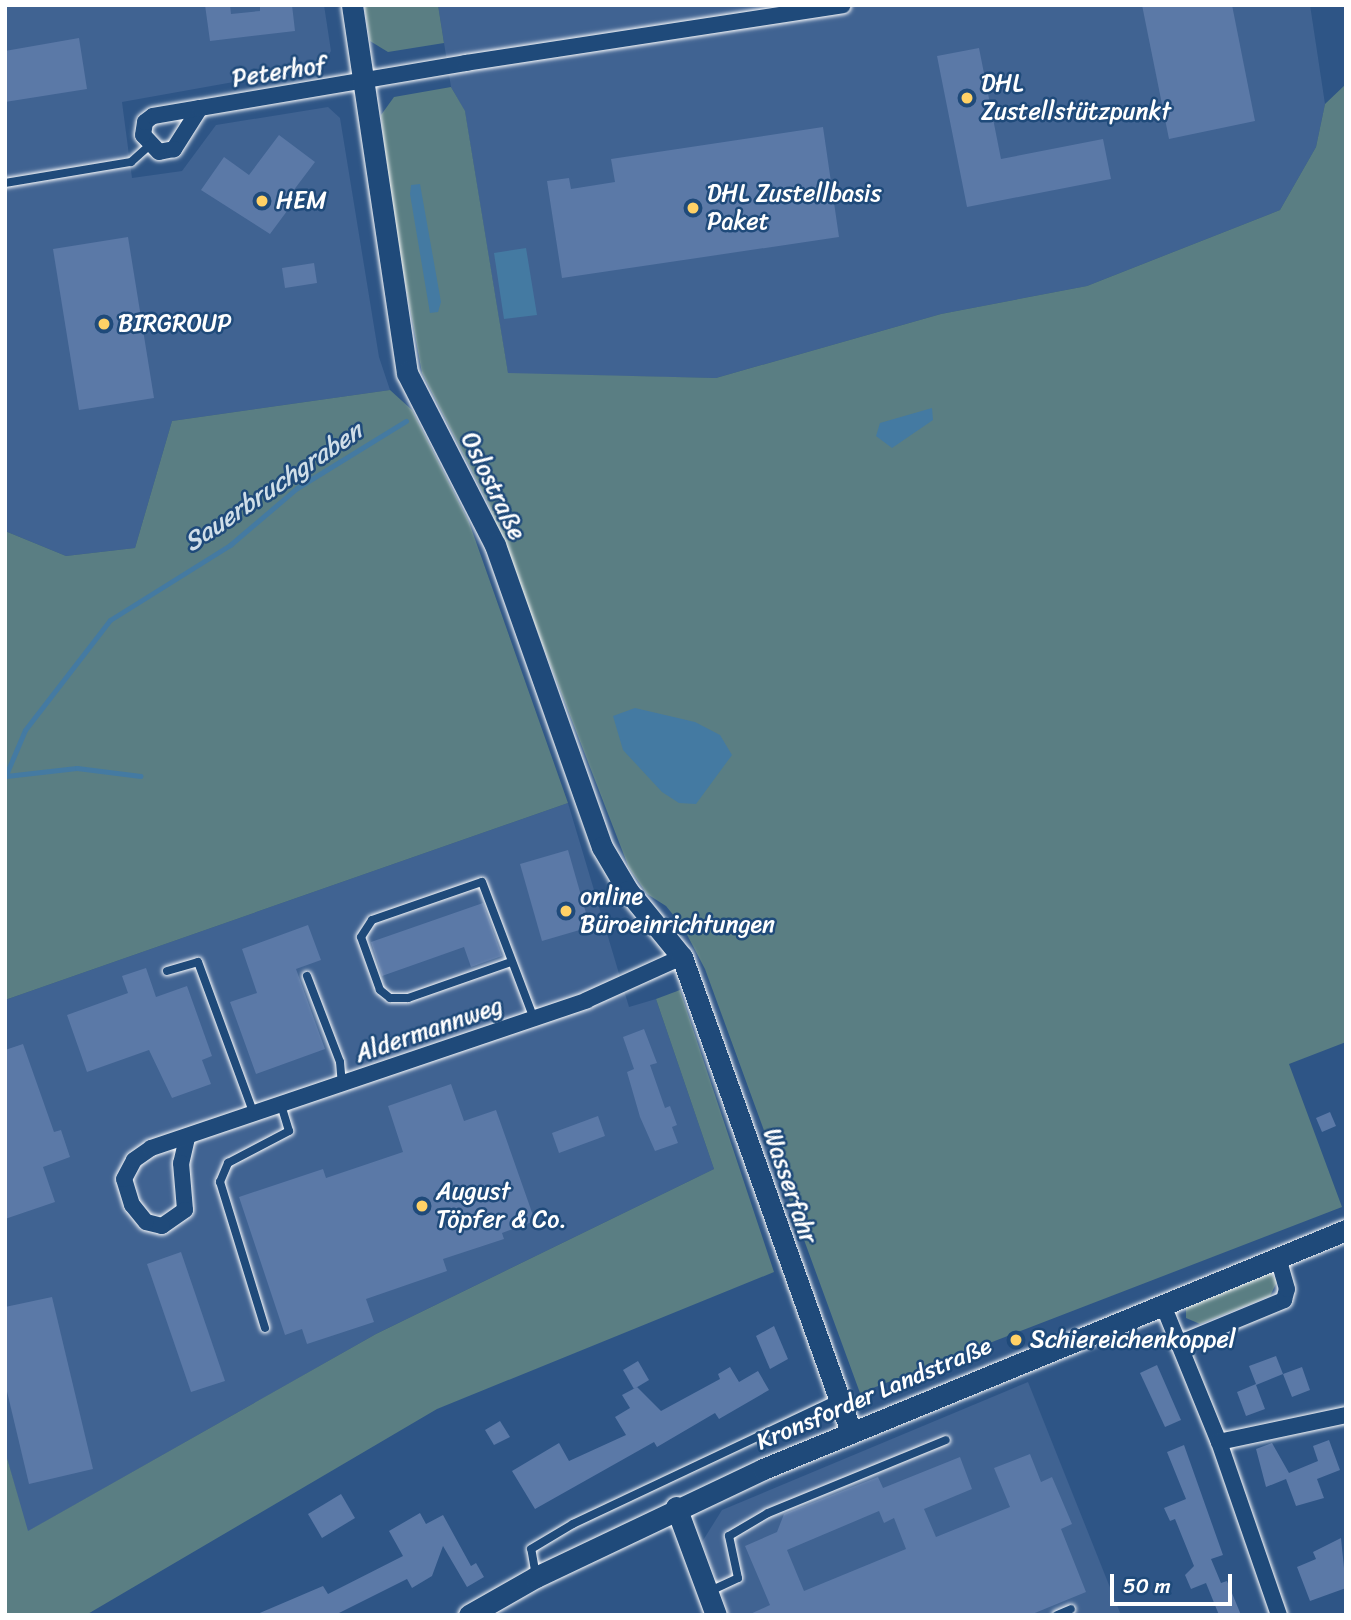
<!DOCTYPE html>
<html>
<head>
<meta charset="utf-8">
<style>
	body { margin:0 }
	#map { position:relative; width:1351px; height:1620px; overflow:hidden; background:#2e5586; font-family:Sriracha,sans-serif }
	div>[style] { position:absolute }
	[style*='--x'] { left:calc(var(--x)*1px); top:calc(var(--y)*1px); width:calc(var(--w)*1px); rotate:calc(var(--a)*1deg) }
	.built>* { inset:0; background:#406392 }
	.green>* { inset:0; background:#5a7e83 }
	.water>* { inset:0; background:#447aa2 }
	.stream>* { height:5px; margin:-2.5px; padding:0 2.5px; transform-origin:2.5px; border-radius:2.5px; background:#447aa2 }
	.building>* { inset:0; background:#5b79a7 }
	.roads { filter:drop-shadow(0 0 2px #fff) drop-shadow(0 0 2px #fff) }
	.lane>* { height:8px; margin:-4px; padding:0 4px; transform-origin:4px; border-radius:4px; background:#1f4a7a }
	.street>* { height:16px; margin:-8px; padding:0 8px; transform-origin:8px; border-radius:8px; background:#1f4a7a }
	.secondary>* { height:21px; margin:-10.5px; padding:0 10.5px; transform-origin:10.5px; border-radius:10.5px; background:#1f4a7a }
	.dots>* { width:19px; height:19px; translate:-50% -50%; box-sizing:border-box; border:4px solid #1f4a7a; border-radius:50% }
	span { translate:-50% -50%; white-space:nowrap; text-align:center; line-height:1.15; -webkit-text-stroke:5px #1f4a7a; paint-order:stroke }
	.street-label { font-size:24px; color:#fff }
	.poi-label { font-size:24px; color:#fff }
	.left { translate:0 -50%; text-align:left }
	.water-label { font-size:26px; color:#d0dee8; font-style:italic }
	.frame { position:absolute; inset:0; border:7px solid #fff; pointer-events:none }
	.scale { position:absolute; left:1110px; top:1574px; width:122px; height:32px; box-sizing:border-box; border:4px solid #fff; border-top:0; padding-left:9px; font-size:21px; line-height:24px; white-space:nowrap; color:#fff; -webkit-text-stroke:5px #1f4a7a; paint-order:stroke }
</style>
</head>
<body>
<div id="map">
	<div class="built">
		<div style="clip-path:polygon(5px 5px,324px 5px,331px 51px,322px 66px,122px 102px,132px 178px,182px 171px,216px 125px,328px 107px,340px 118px,379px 357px,390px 390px,172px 421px,135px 548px,66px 556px,5px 531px)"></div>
		<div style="clip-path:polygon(438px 5px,1310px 5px,1325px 104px,1316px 147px,1280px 210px,1087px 286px,941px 314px,716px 378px,508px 374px,465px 112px,451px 87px)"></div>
		<div style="clip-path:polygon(568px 803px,629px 1007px,656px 999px,714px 1169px,376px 1334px,27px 1532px,5px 1451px,5px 1000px)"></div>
		<div style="clip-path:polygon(1028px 1382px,1121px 1615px,729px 1615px,702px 1542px,722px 1510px)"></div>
	</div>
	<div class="green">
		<div style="clip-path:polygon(364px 5px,438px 5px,444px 43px,388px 52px,370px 41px)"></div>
		<div style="clip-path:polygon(1346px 84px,1346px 1042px,1289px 1064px,1342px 1207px,860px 1393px,705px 969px,683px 927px,666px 906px,647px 894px,629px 868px,487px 501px,422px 373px,390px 201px,381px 115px,394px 97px,451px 87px,465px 111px,508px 373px,716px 378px,941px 314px,1087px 286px,1280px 210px,1316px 147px,1325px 104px)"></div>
		<div style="clip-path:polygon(390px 390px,412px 410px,469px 522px,568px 803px,5px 1000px,5px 531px,66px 556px,135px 548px,172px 421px)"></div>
		<div style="clip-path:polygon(680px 990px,774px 1272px,437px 1409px,86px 1615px,5px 1615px,5px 1451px,28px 1531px,376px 1334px,714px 1169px,656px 999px)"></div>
		<div style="clip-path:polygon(1270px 1271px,1277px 1282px,1270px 1296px,1200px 1324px,1186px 1318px,1186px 1305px)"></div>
	</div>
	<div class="water">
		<div style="clip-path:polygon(420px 184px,441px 302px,438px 312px,430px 313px,410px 194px,411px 185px)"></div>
		<div style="clip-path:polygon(526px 248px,537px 315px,504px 319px,494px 253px)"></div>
		<div style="clip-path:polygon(932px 408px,933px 420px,892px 448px,876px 436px,880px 423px)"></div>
		<div style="clip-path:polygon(635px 708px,695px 722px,720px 735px,732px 755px,696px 804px,679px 803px,662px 792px,623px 750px,613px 716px)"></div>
	</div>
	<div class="stream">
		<div style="--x:6;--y:776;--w:71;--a:-6.4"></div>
		<div style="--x:77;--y:768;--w:64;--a:7.2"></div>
		<div style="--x:5;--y:777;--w:51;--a:-66.9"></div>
		<div style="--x:25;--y:730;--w:139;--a:-52.3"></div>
		<div style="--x:110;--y:620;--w:142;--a:-32"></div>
		<div style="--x:230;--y:545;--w:88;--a:-40.4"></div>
		<div style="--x:297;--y:488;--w:128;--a:-31.6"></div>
	</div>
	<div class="building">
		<div style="clip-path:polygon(205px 5px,230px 5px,231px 14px,260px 11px,260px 5px,292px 5px,295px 31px,210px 41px)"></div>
		<div style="clip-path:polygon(1142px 5px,1232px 5px,1255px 121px,1169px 139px)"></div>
		<div style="clip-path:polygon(79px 38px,87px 89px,5px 102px,5px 51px)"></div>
		<div style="clip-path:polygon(979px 48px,1001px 159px,1103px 139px,1111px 179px,967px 207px,937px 56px)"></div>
		<div style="clip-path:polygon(823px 127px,839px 237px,562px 278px,547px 181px,569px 178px,571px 189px,615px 182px,611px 159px)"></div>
		<div style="clip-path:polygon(279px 135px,315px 162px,284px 203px,290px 207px,270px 234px,201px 190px,224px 157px,249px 175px)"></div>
		<div style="clip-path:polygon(128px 237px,154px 398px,79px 410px,53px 249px)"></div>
		<div style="clip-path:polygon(314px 263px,317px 283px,285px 288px,282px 268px)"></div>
		<div style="clip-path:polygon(568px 850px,590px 927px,542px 941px,520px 864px)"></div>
		<div style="clip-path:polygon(483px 903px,502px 956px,471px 967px,464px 947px,382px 976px,371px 942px)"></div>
		<div style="clip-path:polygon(308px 925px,321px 960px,296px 969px,325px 1049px,256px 1074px,230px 1002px,257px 993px,242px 949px)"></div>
		<div style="clip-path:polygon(146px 968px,156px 997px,187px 986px,212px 1056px,202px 1060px,211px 1084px,172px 1098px,149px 1050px,87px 1072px,67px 1015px,128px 993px,122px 976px)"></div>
		<div style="clip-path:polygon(644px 1029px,657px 1063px,650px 1065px,665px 1108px,670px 1106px,677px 1125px,672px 1127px,678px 1143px,655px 1151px,640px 1117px,627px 1072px,634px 1069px,623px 1037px)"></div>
		<div style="clip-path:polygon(23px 1044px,54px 1132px,61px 1130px,70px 1157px,43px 1167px,55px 1202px,5px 1219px,5px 1050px)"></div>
		<div style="clip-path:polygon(451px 1084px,464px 1121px,496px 1110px,535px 1221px,502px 1233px,504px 1239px,443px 1259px,447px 1271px,366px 1299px,374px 1322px,307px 1344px,302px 1329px,285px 1335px,239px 1197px,323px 1169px,326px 1178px,403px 1152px,388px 1106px)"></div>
		<div style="clip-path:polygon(1330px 1112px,1336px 1126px,1322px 1132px,1316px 1118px)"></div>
		<div style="clip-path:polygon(598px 1116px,605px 1136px,559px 1153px,552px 1133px)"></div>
		<div style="clip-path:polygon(181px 1252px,225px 1381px,191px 1392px,147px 1264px)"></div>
		<div style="clip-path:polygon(52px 1297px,93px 1469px,29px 1484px,5px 1383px,5px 1307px)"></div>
		<div style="clip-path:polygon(774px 1326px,788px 1359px,770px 1369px,756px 1336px)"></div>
		<div style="clip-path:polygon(1276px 1356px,1283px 1374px,1302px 1367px,1310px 1390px,1292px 1397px,1283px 1374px,1256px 1385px,1265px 1409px,1246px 1416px,1237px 1392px,1256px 1384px,1249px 1366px)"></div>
		<div style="clip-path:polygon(638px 1361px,649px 1380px,634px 1389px,623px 1370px)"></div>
		<div style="clip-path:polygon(1157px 1365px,1181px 1420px,1165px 1427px,1140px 1373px)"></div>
		<div style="clip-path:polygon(730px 1367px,739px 1382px,758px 1371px,769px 1390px,719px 1419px,715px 1413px,657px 1447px,654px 1442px,535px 1509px,512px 1471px,559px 1443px,569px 1461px,626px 1435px,615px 1417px,630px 1408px,622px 1395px,637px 1387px,661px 1411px,720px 1379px,718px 1374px)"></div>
		<div style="clip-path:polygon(500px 1421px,510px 1437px,494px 1445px,485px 1430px)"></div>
		<div style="clip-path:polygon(1329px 1440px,1340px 1470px,1317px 1479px,1324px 1498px,1296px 1506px,1286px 1479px,1266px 1487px,1256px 1449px,1272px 1443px,1289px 1473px,1318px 1461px,1313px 1446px)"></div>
		<div style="clip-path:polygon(1184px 1445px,1223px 1555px,1211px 1559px,1221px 1583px,1227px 1581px,1241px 1615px,1219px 1615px,1206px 1583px,1191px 1589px,1185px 1575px,1194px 1566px,1175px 1519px,1170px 1521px,1164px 1508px,1186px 1499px,1167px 1452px)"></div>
		<div style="clip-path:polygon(evenodd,1030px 1454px,1041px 1482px,1052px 1477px,1061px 1498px,1072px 1524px,1061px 1529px,1086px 1592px,1030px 1615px,748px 1615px,770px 1605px,745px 1546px,777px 1532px,784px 1514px,878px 1477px,883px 1488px,960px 1457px,972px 1489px,924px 1509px,936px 1537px,1010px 1507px,994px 1468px,1030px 1454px,879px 1511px,884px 1523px,894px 1518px,906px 1549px,804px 1591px,787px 1550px,879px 1511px)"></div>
		<div style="clip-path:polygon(341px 1494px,355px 1518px,322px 1538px,308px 1514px)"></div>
		<div style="clip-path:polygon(420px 1513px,426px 1524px,443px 1515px,471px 1566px,476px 1563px,484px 1577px,467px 1587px,443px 1546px,432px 1576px,412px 1588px,407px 1579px,335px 1615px,255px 1615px,323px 1586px,328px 1594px,403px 1556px,389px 1531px)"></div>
		<div style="clip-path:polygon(1341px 1538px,1346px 1588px,1310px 1601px,1297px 1567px,1316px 1559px,1313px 1552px)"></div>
	</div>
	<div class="roads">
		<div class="lane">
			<div style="--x:5;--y:183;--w:128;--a:-9.5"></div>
			<div style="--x:131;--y:162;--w:24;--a:-42"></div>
			<div style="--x:511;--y:962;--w:109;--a:160.7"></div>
			<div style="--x:408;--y:998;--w:18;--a:180"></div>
			<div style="--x:390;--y:998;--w:13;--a:-141"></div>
			<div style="--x:380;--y:990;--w:56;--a:-109.7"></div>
			<div style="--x:361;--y:937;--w:20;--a:-57"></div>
			<div style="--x:372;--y:920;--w:116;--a:-19.1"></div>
			<div style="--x:482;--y:882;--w:147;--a:69.2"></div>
			<div style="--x:167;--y:971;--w:32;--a:-16"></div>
			<div style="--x:198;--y:962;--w:162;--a:69.8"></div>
			<div style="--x:307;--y:976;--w:92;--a:69"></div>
			<div style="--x:340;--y:1062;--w:22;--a:85"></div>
			<div style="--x:265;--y:1328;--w:153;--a:-107.1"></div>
			<div style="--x:220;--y:1182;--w:21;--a:-67"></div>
			<div style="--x:228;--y:1163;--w:69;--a:-27.7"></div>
			<div style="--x:289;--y:1131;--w:27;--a:-107"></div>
			<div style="--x:536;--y:1576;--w:27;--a:-100"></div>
			<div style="--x:531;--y:1549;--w:49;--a:-30.8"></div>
			<div style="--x:573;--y:1524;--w:293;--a:-25.3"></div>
			<div style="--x:708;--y:1592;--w:33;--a:-25"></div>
			<div style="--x:738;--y:1578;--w:43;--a:-102.1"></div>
			<div style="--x:729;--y:1536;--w:45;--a:-30.5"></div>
			<div style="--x:768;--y:1513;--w:192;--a:-22.3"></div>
			<div style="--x:1057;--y:1615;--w:15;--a:-23"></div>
		</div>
		<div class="street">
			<div style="--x:200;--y:108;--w:49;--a:122.4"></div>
			<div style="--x:174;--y:149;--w:15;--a:169"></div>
			<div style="--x:159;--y:152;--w:23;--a:-133"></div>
			<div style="--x:143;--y:135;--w:13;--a:-81"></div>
			<div style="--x:145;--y:122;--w:10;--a:-37"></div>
			<div style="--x:153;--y:116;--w:48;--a:-9.7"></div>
			<div style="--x:200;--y:108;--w:270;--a:-9.6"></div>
			<div style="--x:466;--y:63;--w:381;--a:-8.7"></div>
			<div style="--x:187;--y:1138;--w:26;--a:103"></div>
			<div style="--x:181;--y:1163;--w:47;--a:85.1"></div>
			<div style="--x:185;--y:1210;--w:28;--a:145"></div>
			<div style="--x:162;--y:1226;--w:16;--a:-166"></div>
			<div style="--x:146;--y:1222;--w:22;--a:-129"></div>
			<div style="--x:132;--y:1205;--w:27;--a:-107"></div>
			<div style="--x:124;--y:1179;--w:21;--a:-62"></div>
			<div style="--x:134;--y:1160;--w:21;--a:-35"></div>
			<div style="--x:151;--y:1148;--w:460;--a:-18.7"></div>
			<div style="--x:587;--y:1000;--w:104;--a:-24.4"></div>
			<div style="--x:1163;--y:1305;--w:148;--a:67.8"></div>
			<div style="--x:1219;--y:1442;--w:183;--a:70.9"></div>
			<div style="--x:1178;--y:1344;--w:115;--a:-22.5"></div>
			<div style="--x:1284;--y:1300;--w:11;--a:-75"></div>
			<div style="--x:1287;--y:1289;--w:32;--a:-106"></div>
			<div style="--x:1219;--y:1442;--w:130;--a:-12"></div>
		</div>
		<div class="secondary">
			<div style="--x:352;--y:5;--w:372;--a:81.5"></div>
			<div style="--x:407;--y:373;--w:193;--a:62.9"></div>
			<div style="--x:495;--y:545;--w:320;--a:70.5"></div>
			<div style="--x:602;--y:847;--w:51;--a:59.4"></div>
			<div style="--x:628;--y:891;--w:85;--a:50.7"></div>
			<div style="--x:682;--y:957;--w:504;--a:70.41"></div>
			<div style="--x:676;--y:1507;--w:115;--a:69.7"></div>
			<div style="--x:469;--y:1615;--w:77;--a:-29.6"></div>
			<div style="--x:536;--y:1577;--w:251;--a:-25.4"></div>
			<div style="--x:763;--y:1469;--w:630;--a:-22.29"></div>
		</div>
	</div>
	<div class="dots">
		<div style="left:967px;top:98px;background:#ffd166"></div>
		<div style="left:262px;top:201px;background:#ffd166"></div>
		<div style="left:693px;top:208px;background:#ffd166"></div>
		<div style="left:104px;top:324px;background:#ffd166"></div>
		<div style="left:566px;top:911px;background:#ffd166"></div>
		<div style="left:422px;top:1206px;background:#ffd166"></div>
		<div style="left:1016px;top:1340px;background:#ffd166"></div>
	</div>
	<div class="street-label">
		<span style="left:279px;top:72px;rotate:-9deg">Peterhof</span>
		<span style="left:493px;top:486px;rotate:64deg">Oslostraße</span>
		<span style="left:429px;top:1030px;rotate:-19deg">Aldermannweg</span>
		<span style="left:790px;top:1186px;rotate:71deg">Wasserfahr</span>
		<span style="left:874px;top:1394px;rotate:-23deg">Kronsforder Landstraße</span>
	</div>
	<div class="poi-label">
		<span class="left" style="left:981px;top:98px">DHL<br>Zustellstützpunkt</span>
		<span class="left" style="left:707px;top:208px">DHL Zustellbasis<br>Paket</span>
		<span class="left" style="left:276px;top:201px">HEM</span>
		<span class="left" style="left:118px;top:324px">BIRGROUP</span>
		<span class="left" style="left:580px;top:911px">online<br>Büroeinrichtungen</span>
		<span class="left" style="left:436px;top:1206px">August<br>Töpfer &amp; Co.</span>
		<span class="left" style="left:1030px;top:1340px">Schiereichenkoppel</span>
	</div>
	<div class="water-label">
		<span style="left:273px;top:487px;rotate:-34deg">Sauerbruchgraben</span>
	</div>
	<div class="frame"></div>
	<div class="scale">50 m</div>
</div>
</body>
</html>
